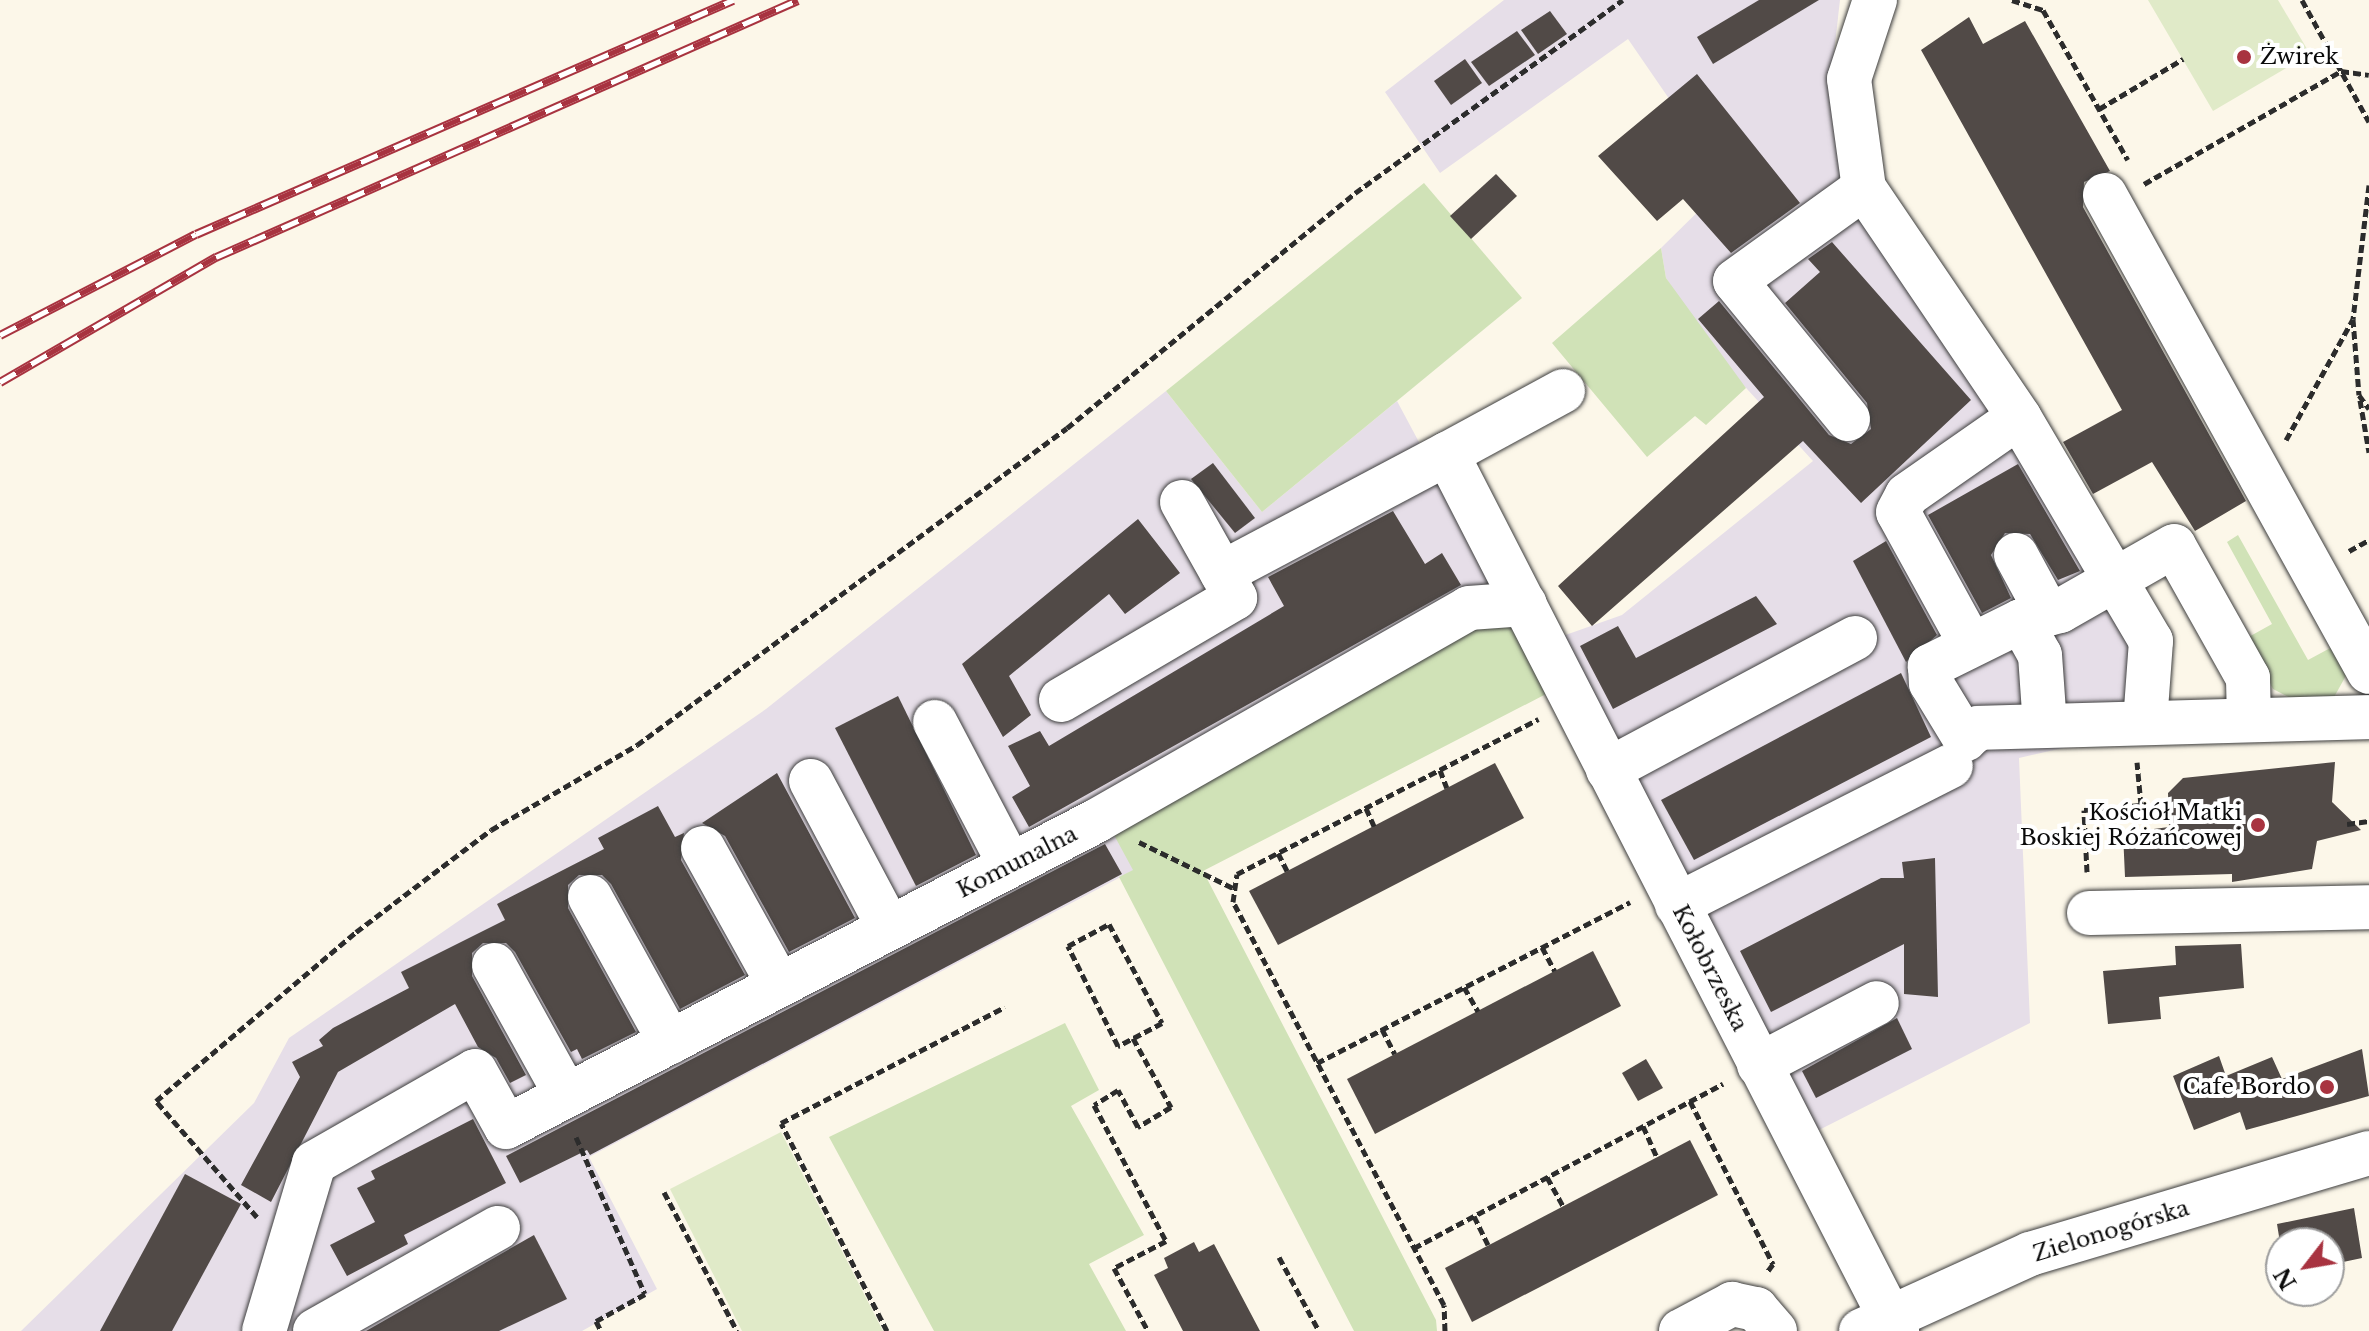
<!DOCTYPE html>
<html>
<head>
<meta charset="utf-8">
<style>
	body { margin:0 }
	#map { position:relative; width:2369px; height:1331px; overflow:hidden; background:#fcf7e9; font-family:"Libre Baskerville",serif }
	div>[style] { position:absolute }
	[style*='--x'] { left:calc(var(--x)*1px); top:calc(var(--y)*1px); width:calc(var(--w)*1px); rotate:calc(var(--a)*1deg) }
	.industrial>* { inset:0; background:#e6dee8 }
	.green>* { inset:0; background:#d0e2b7 }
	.pitch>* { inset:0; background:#e0eac8 }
	.building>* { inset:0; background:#514a47 }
	.path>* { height:5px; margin-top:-2.5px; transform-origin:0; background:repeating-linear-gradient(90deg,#2c2c2c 0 8px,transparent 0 12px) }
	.roads { filter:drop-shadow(0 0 2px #3d3d3d) drop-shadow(0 0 2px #3d3d3d) }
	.minor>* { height:44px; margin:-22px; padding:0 22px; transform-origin:22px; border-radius:22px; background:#fff }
	.rail>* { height:9px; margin-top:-4.5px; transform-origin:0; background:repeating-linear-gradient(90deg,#fff 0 18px,#a83340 0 36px); box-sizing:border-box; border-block:2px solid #a83340 }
	.dots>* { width:22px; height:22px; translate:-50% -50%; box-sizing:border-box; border:4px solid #fff; border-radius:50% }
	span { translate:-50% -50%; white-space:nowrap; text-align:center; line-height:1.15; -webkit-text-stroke:8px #fff; paint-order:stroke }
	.poi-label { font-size:22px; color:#0a0a0a }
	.left { translate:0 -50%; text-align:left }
	.right { translate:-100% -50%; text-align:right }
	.street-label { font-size:22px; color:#0a0a0a }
	.north { position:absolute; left:2265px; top:1227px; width:80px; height:80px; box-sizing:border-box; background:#fff; border:2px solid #9d9d9d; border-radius:50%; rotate:239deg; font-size:22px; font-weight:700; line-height:32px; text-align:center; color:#0a0a0a }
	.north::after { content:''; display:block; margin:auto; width:28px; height:36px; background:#a83340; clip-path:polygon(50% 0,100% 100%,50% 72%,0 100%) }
</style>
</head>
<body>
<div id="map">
	<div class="industrial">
		<div style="clip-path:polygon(1504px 0,1840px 0,1831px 79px,1873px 80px,1868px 146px,1883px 177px,2156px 636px,2151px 728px,2019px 758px,2030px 1023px,1819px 1130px,1816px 1145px,1557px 638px,1622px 615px,1813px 461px,1715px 354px,1666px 278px,1661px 248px,1727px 183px,1628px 39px,1440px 173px,1385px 92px)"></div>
		<div style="clip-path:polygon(1166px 391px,1262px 512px,1397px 401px,1495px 584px,1134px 870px,589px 1157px,657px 1289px,582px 1331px,21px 1331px,254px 1103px,289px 1038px,766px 709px)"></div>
	</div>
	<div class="green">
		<div style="clip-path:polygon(1424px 183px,1522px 298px,1262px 512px,1166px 391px)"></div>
		<div style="clip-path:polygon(1661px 248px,1666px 278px,1746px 388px,1706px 425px,1695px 416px,1647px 457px,1552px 343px)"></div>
		<div style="clip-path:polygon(2238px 535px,2308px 660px,2334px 646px,2348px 672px,2333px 699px,2294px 700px,2273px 689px,2245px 639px,2272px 624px,2227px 542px)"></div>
		<div style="clip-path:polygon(1472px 618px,1512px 620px,1548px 693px,1203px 871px,1436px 1320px,1437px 1331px,1354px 1331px,1119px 877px,1133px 870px,1114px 835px)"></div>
		<div style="clip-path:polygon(1065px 1023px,1099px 1090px,1071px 1106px,1144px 1235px,1089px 1264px,1126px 1331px,934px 1331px,829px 1137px)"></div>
	</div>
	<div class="pitch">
		<div style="clip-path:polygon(2148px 0,2278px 0,2310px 54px,2213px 111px)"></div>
		<div style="clip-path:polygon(781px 1132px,883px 1331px,742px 1331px,670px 1189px)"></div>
	</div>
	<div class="building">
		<div style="clip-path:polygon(1759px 0,1819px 0,1713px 64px,1697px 37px)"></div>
		<div style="clip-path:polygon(1550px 11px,1567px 34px,1538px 54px,1521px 30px)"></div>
		<div style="clip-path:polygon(1969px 17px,1983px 44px,2025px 21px,2110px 171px,2084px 182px,2083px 207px,2246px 501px,2195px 531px,2152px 462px,2093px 494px,2063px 442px,2122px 410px,1921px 50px)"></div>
		<div style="clip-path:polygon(1517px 31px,1535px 55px,1489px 86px,1471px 62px)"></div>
		<div style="clip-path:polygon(1465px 59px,1482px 83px,1451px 105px,1434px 81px)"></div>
		<div style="clip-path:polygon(1697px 74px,1800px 203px,1731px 253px,1683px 199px,1657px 221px,1598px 156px)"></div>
		<div style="clip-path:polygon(1496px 174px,1517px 196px,1471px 239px,1450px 216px)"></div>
		<div style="clip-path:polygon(1832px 242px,1971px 400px,1861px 503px,1803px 441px,1592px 626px,1558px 586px,1764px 397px,1698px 319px,1719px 301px,1829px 435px,1851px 444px,1871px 429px,1867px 403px,1785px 303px,1820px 272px,1808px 259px)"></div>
		<div style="clip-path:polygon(1213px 463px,1255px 518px,1235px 533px,1191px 479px)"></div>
		<div style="clip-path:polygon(2018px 464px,2080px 571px,2058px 580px,2030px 534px,2005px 533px,1991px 555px,2011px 598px,1982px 613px,1928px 515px)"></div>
		<div style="clip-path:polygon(1393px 511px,1425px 564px,1442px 553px,1461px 585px,1029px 827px,1012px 797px,1030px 786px,1008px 746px,1040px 731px,1049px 746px,1284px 606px,1268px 577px)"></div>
		<div style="clip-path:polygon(1138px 519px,1180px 573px,1125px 614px,1109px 594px,1009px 676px,1031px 715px,1003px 737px,962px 664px)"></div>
		<div style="clip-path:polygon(1886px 541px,1937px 635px,1906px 662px,1853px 561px)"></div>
		<div style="clip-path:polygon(1756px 596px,1777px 624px,1613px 709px,1580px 646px,1618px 626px,1636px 658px)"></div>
		<div style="clip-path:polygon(1901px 673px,1931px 737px,1694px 860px,1661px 800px)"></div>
		<div style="clip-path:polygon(898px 696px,976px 855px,916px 886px,835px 728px)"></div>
		<div style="clip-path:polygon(2335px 762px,2332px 802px,2361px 830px,2317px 841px,2312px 869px,2232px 882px,2232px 874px,2125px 877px,2123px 833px,2169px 827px,2168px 793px,2183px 778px)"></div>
		<div style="clip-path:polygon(1495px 763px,1524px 818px,1278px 945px,1249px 891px)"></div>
		<div style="clip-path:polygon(777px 773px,855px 918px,789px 952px,725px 836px,702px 823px)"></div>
		<div style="clip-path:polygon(658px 806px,675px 837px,684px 833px,681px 860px,745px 975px,680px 1009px,611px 884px,602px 875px,579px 875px,568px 885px,568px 908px,636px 1032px,582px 1059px,577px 1049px,571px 1052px,515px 952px,506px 943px,483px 943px,472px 953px,472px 976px,526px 1075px,510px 1083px,496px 1058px,478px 1047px,455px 1004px,338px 1072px,271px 1202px,241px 1185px,300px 1077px,292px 1062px,323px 1046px,319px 1040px,333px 1028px,409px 988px,401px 972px,505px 920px,497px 904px,604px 849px,598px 838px)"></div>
		<div style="clip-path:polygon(1105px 844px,1122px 874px,590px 1155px,587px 1150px,520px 1183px,506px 1156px)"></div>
		<div style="clip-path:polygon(1935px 858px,1938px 997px,1904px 994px,1904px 944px,1771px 1012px,1740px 951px,1881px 878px,1904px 878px,1902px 862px)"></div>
		<div style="clip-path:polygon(2241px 944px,2244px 988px,2159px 997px,2161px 1019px,2108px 1024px,2103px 971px,2176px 965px,2175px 946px)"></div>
		<div style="clip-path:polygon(1593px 951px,1621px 1006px,1375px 1134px,1347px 1079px)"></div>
		<div style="clip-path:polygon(1897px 1018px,1912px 1049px,1816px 1098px,1802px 1071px)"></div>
		<div style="clip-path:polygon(2362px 1049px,2369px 1096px,2246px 1130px,2240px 1112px,2194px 1130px,2173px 1076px,2219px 1056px,2226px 1076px,2272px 1057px,2282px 1079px)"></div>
		<div style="clip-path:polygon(1646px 1059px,1663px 1088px,1638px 1101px,1622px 1073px)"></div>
		<div style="clip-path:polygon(473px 1119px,506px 1183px,404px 1235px,408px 1244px,347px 1276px,330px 1245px,375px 1222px,357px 1188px,375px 1179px,371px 1171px)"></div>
		<div style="clip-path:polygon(1690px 1140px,1718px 1195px,1472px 1322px,1445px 1268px)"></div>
		<div style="clip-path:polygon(185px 1174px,241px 1204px,172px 1331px,100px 1331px)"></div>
		<div style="clip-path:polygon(2354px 1208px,2362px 1258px,2329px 1265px,2329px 1243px,2281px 1243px,2281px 1249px,2277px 1224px)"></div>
		<div style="clip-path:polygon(534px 1235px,567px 1299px,499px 1331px,366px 1331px)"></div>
		<div style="clip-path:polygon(1194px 1242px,1199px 1252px,1214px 1244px,1260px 1331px,1183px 1331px,1154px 1275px,1168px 1268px,1164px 1258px)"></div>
	</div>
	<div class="path">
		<div style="--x:2012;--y:0;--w:33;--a:18"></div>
		<div style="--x:2043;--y:10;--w:172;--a:60.5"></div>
		<div style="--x:2302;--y:0;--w:139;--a:61.2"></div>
		<div style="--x:2099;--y:109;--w:98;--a:-30.8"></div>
		<div style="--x:2144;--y:184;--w:227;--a:-29.8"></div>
		<div style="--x:2341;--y:71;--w:28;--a:8"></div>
		<div style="--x:2369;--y:185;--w:135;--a:96.8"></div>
		<div style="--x:2353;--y:319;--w:76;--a:85.5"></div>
		<div style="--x:2359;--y:395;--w:17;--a:54"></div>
		<div style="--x:2360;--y:400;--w:53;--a:80.2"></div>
		<div style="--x:2286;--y:440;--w:138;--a:-61"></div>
		<div style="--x:2349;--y:551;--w:23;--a:-29"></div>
		<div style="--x:1440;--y:770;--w:19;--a:69"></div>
		<div style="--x:1366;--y:808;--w:20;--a:66"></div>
		<div style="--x:2347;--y:824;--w:22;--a:-8"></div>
		<div style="--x:1139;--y:842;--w:107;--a:26.1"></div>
		<div style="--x:1278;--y:853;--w:20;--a:63"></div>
		<div style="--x:2087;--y:872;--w:62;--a:-92.8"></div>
		<div style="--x:2084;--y:810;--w:57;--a:-5"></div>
		<div style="--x:2141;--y:805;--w:43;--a:-95.3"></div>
		<div style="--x:1109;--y:924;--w:112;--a:61.8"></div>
		<div style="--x:1162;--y:1023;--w:50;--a:152.4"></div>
		<div style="--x:1118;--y:1046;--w:112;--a:-116.6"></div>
		<div style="--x:1068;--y:946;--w:47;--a:-28.2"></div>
		<div style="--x:1542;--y:947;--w:27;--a:62"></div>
		<div style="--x:1464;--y:987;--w:28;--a:60"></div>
		<div style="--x:1382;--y:1029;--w:28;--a:63"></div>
		<div style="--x:1133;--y:1038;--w:79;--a:61.2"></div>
		<div style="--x:1171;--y:1107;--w:39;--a:149"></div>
		<div style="--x:1138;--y:1127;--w:42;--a:-118.4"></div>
		<div style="--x:1118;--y:1090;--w:28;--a:148"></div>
		<div style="--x:1094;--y:1105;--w:154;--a:62.1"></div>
		<div style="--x:1166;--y:1241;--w:59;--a:152.6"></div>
		<div style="--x:1114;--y:1268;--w:72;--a:61.6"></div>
		<div style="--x:1317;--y:1063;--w:352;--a:-27.2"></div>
		<div style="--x:1690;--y:1101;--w:183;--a:63"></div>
		<div style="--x:1773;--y:1264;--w:9;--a:126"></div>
		<div style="--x:1643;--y:1126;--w:34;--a:66"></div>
		<div style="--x:576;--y:1137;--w:171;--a:66.3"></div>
		<div style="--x:645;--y:1294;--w:56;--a:151.1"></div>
		<div style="--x:596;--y:1321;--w:11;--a:63"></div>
		<div style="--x:1547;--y:1177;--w:33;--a:61"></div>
		<div style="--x:664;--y:1192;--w:157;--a:62.3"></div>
		<div style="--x:1474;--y:1216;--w:32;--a:64"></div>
		<div style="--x:257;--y:1217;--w:154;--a:-131"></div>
		<div style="--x:156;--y:1101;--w:262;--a:-40.2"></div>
		<div style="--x:356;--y:932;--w:169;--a:-37.1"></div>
		<div style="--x:491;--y:830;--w:169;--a:-30.2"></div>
		<div style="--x:637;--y:745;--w:534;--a:-36.4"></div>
		<div style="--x:1067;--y:428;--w:372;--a:-39.2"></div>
		<div style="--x:1355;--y:193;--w:330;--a:-35.8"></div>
		<div style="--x:1414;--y:1248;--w:350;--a:-28"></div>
		<div style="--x:1279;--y:1257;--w:84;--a:61.6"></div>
		<div style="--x:887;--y:1331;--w:233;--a:-117"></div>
		<div style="--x:781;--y:1123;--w:252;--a:-27.4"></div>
		<div style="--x:1445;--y:1331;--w:26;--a:-92"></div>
		<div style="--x:1444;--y:1305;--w:455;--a:-117.6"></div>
		<div style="--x:1233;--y:902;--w:28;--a:-82"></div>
		<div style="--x:1237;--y:874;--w:339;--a:-27.2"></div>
	</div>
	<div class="roads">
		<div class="minor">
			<div style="--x:1875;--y:0;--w:83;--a:108.2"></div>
			<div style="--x:1849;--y:79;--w:110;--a:82.2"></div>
			<div style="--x:1864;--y:188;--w:277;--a:55.9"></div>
			<div style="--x:2019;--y:417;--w:260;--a:59.5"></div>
			<div style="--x:2151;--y:641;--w:82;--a:94.2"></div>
			<div style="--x:2105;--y:195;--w:545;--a:61.04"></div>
			<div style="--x:1848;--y:419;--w:178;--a:-129.3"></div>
			<div style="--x:1735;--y:281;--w:159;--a:-35.8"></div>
			<div style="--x:1447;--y:454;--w:132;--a:-28.5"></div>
			<div style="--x:1182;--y:502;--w:81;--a:60.6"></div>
			<div style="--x:2016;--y:555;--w:67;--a:61.5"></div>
			<div style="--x:2021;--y:621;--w:39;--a:61"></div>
			<div style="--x:2040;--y:655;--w:71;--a:86"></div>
			<div style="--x:1970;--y:643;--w:149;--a:-118.8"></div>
			<div style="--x:1898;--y:512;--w:19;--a:-62"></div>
			<div style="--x:1907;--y:495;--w:136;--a:-34.9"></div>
			<div style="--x:1061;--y:700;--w:202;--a:-30.4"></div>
			<div style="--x:1235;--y:598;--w:28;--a:-117"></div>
			<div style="--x:1222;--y:573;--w:255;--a:-27.9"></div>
			<div style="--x:1447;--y:454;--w:986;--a:62.84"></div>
			<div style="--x:2249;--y:720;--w:42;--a:-91.4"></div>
			<div style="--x:2248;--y:678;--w:151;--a:-119.3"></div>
			<div style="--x:2174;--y:546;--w:131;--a:150.3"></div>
			<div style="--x:2060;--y:611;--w:40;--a:165.6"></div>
			<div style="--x:2021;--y:621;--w:102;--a:153.7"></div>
			<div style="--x:1930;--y:666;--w:17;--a:87"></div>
			<div style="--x:1931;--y:683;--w:66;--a:58.7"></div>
			<div style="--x:1965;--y:739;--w:17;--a:-40"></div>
			<div style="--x:1978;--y:728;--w:391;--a:-1.6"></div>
			<div style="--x:935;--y:722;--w:161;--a:62.3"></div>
			<div style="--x:1608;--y:770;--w:280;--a:-28.1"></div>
			<div style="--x:811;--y:781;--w:166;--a:62"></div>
			<div style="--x:703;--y:848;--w:157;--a:61"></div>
			<div style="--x:590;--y:897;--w:166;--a:61.1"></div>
			<div style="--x:1677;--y:905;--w:307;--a:-26.9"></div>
			<div style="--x:2089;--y:913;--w:280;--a:-1.2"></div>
			<div style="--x:494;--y:965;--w:149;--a:61"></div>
			<div style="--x:1759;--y:1065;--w:133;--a:-27.7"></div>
			<div style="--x:264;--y:1331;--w:175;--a:-73.4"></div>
			<div style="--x:314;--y:1163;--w:185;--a:-29.7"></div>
			<div style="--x:475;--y:1071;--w:64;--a:61"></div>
			<div style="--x:506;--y:1127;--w:665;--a:-27.41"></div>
			<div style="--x:1096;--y:821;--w:430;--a:-29.7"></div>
			<div style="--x:1469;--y:608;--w:56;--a:-4.1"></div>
			<div style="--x:315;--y:1331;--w:210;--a:-29.4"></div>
			<div style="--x:1681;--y:1331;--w:58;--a:-27.9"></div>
			<div style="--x:1732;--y:1304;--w:25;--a:12"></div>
			<div style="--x:1756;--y:1309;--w:29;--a:49"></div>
			<div style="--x:1861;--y:1331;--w:186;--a:-24.5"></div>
			<div style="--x:2030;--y:1254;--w:354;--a:-16.6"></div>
		</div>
	</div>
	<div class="rail">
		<div style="--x:0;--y:335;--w:220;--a:-27.3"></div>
		<div style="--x:196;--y:234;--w:586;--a:-23.55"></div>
		<div style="--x:0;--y:382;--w:250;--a:-30.1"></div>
		<div style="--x:216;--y:257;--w:636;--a:-23.83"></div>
	</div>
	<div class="dots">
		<div style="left:2244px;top:57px;background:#a83340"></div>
		<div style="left:2258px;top:825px;background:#a83340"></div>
		<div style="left:2327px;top:1087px;background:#a83340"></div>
	</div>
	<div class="poi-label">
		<span class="left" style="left:2260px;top:57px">Żwirek</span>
		<span class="right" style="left:2242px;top:825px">Kościół Matki<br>Boskiej Różańcowej</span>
		<span class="right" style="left:2311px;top:1087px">Cafe Bordo</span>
	</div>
	<div class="street-label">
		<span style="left:1017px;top:862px;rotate:-27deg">Komunalna</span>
		<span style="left:1710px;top:968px;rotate:63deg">Kołobrzeska</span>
		<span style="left:2111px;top:1231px;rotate:-17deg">Zielonogórska</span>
	</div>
	<div class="north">N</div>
</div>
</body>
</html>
